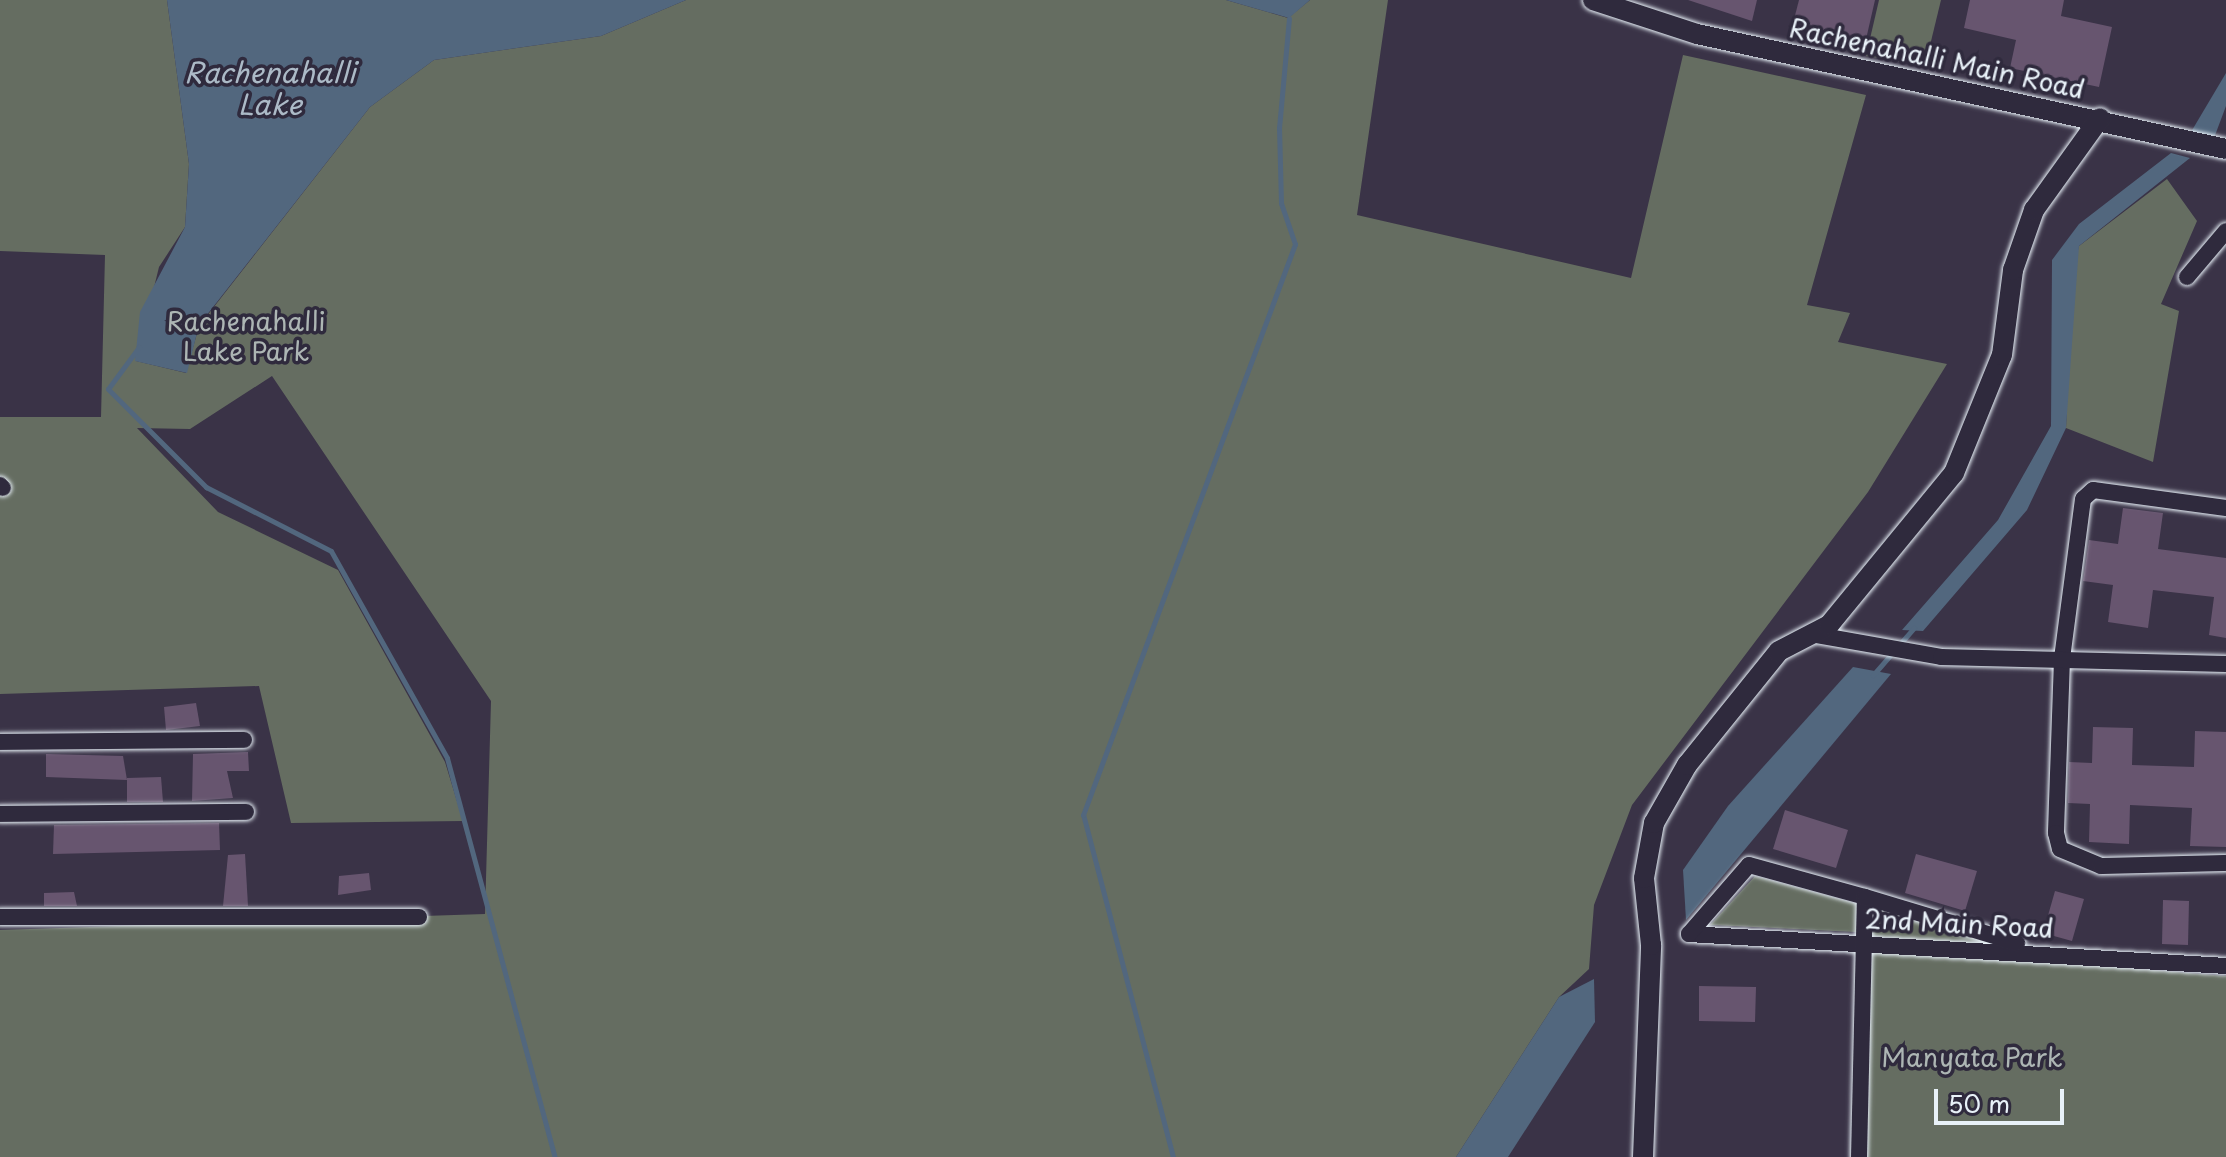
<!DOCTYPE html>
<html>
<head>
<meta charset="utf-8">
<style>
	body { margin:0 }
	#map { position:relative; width:2226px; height:1157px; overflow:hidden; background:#3a3347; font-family:"Playpen Sans",sans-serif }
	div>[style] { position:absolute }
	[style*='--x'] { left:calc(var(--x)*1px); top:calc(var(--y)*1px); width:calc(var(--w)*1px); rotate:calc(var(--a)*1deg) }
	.green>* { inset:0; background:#656d61 }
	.water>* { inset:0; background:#52677e }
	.stream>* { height:5px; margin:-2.5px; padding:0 2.5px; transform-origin:2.5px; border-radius:2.5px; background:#52677e }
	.building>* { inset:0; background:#67556f }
	.roads { filter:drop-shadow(0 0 2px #e8f1f8) drop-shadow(0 0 2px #e8f1f8) }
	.minor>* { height:16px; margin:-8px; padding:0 8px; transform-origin:8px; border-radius:8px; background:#2f2a3d }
	.tertiary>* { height:20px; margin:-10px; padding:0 10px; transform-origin:10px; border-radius:10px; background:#2f2a3d }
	span { translate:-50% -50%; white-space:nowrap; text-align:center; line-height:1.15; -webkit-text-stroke:7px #2f2a3d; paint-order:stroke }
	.street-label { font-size:26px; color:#e8f1f8 }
	.park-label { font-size:26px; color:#adb6b4 }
	.water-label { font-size:28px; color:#acbac7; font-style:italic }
	.scale { position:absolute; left:1934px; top:1089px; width:130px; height:36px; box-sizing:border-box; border:4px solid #e8f1f8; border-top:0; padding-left:10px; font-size:24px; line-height:28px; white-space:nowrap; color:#e8f1f8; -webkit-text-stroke:6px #2f2a3d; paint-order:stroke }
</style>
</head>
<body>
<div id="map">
	<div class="green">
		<div style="clip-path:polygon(0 0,167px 0,189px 164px,185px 227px,159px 267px,136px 361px,186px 373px,199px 326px,370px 107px,434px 60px,601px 36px,686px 0,1226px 0,1288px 18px,1310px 0,1388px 0,1357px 215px,1631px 278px,1683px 55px,1866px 95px,1807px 305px,1850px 313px,1838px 342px,1947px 364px,1868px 492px,1632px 805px,1594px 905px,1589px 969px,1559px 997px,1456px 1157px,0 1157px,0 930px,485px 914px,491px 701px,272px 376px,190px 429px,137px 428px,218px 512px,338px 570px,445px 762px,463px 821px,291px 823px,259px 686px,0 694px,0 417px,101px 417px,105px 255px,0 251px)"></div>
		<div style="clip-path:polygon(1879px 0,1941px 0,1925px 66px,1866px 56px)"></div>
		<div style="clip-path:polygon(2167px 179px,2197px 221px,2161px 304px,2179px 311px,2153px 462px,2066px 428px,2072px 274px,2079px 246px)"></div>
		<div style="clip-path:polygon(1755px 876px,1858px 904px,1856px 932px,1710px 925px)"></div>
		<div style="clip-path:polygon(1871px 903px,2015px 947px,1871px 936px)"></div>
		<div style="clip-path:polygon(1872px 948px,2226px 976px,2226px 1157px,1867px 1157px)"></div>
	</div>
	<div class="water">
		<div style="clip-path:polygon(167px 0,686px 0,601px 36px,434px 60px,370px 107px,199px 325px,187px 373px,135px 361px,140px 312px,185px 227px,189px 164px)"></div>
		<div style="clip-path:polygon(1226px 0,1310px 0,1289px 18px)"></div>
		<div style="clip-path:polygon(2226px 73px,2226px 106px,2214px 138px,2191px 132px)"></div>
		<div style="clip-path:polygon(2171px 153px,2190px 158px,2079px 246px,2066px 428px,2027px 510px,1923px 631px,1902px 630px,1998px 520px,2051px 426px,2052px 260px,2079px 224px)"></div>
		<div style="clip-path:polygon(1853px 667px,1891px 674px,1686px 920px,1683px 870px,1728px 806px)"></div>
		<div style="clip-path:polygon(1594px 979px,1595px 1022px,1508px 1157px,1456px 1157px,1559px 997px)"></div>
	</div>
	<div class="stream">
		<div style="--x:139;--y:347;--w:52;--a:126.4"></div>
		<div style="--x:108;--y:389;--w:139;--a:45"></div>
		<div style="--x:206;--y:487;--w:140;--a:27.1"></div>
		<div style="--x:331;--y:551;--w:237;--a:60.7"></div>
		<div style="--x:447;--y:758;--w:413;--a:74.9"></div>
		<div style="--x:1899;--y:645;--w:23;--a:-49"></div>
		<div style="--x:1873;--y:675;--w:30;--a:-49"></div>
		<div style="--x:1173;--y:1157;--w:354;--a:-104.7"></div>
		<div style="--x:1083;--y:815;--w:609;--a:-69.63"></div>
		<div style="--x:1295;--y:244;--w:43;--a:-108.9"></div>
		<div style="--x:1281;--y:203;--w:75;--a:-91.5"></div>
		<div style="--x:1279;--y:128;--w:110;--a:-84.8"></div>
	</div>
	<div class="building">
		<div style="clip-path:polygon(1688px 0,1757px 0,1752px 21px)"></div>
		<div style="clip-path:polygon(1799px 0,1875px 0,1864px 48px,1791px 31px)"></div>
		<div style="clip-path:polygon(1970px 0,2064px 0,2061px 16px,2112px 27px,2099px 87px,2010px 68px,2016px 40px,1964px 28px)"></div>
		<div style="clip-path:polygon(2123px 508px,2163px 513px,2158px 549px,2226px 558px,2226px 638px,2209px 635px,2214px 597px,2153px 590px,2148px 628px,2108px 622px,2113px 585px,2083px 581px,2089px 540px,2118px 544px)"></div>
		<div style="clip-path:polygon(196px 703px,200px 726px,166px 730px,164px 707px)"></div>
		<div style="clip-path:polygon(2093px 727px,2133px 728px,2132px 765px,2194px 767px,2195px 731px,2226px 732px,2226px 847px,2190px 846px,2192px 808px,2130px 805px,2129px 844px,2089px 842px,2090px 804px,2068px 803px,2069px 762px,2092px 763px)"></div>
		<div style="clip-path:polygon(248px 752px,249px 771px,227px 771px,233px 798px,192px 801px,193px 754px)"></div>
		<div style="clip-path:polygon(46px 754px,123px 756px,127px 780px,46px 777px)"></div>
		<div style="clip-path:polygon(161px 777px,163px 802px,127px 802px,127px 778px)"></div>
		<div style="clip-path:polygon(1785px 810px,1848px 830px,1836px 868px,1773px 849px)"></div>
		<div style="clip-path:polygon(219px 823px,220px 850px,53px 854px,54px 825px)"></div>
		<div style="clip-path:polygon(245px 854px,248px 906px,223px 906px,228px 855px)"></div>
		<div style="clip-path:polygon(1916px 854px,1977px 871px,1965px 911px,1905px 893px)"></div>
		<div style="clip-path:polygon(369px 873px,371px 890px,338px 895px,339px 876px)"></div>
		<div style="clip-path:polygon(2055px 891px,2084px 899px,2072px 941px,2043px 933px)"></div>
		<div style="clip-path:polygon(74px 892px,77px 906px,44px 906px,44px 893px)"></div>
		<div style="clip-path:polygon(2163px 900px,2189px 901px,2188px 945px,2162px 944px)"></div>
		<div style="clip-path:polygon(1699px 986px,1756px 987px,1755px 1022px,1699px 1021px)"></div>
	</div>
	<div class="roads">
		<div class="minor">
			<div style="--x:2187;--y:277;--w:60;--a:-49.7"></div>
			<div style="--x:0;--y:485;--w:4;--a:45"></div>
			<div style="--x:2226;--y:508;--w:134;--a:-172.3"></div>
			<div style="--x:2093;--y:490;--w:13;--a:138"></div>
			<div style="--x:2083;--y:499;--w:161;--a:97.5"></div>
			<div style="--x:2062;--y:659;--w:174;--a:92"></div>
			<div style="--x:2056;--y:833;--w:16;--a:76"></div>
			<div style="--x:2060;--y:849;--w:44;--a:22.5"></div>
			<div style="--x:2101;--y:866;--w:125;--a:-1.4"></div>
			<div style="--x:1811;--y:634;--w:132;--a:10"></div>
			<div style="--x:1941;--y:657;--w:285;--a:1.4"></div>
			<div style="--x:0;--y:742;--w:244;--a:-0.5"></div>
			<div style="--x:0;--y:814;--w:246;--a:-0.5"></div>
			<div style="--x:0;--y:917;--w:419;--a:0"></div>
			<div style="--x:1689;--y:934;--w:538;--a:3.41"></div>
			<div style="--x:1689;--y:934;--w:91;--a:-49"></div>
			<div style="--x:1749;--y:865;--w:120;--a:15.4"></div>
			<div style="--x:1859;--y:1157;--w:260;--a:-88.7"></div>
			<div style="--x:1865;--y:897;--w:159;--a:16.8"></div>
		</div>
		<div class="tertiary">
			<div style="--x:1593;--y:0;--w:109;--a:18.1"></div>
			<div style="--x:1697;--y:34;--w:541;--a:12.26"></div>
			<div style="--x:1643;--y:1157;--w:212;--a:-87.8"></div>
			<div style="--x:1651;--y:945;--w:67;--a:-96"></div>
			<div style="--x:1644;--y:878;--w:56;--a:-79.7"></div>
			<div style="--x:1654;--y:823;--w:67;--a:-60.4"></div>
			<div style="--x:1687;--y:765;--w:146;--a:-51.1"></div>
			<div style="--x:1779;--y:651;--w:56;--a:-27.5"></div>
			<div style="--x:1829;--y:625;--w:197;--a:-50.6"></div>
			<div style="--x:1954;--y:473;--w:127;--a:-67.9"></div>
			<div style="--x:2002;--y:355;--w:86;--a:-82.6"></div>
			<div style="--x:2013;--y:270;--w:64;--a:-70.7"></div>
			<div style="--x:2034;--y:210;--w:113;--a:-54.3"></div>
		</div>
	</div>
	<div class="street-label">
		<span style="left:1937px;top:58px;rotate:12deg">Rachenahalli Main Road</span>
		<span style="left:1959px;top:923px;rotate:3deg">2nd Main Road</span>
	</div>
	<div class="park-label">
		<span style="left:246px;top:336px">Rachenahalli<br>Lake Park</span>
		<span style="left:1972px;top:1057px">Manyata Park</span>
	</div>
	<div class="water-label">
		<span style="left:270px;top:88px">Rachenahalli<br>Lake</span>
	</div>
	<div class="scale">50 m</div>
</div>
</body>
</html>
